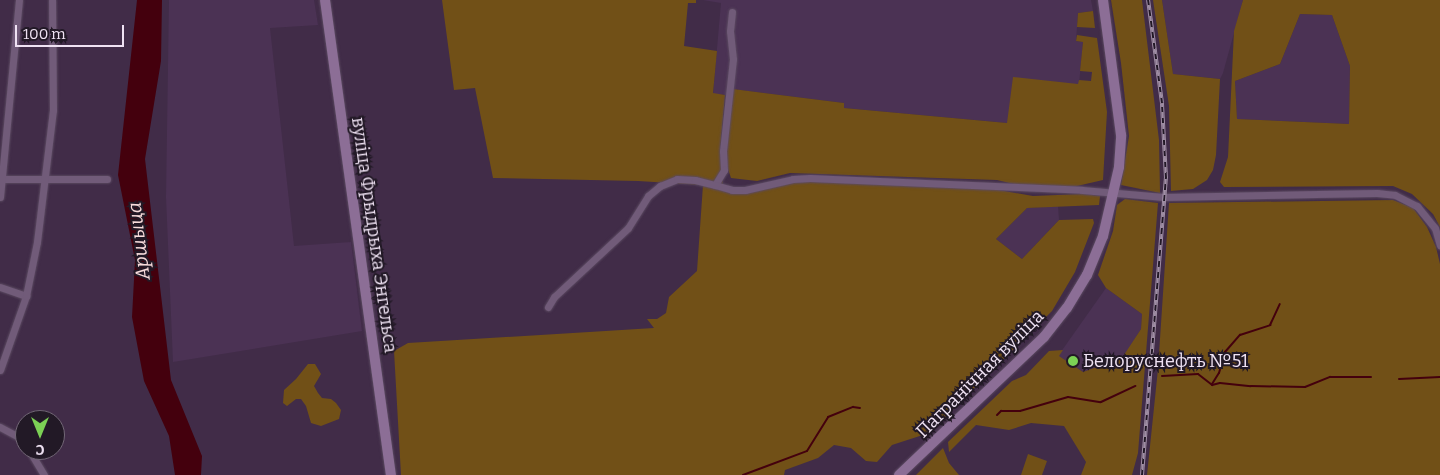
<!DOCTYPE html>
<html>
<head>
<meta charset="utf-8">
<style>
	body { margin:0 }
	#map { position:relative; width:1440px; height:475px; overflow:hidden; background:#412c48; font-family:Bitter,serif }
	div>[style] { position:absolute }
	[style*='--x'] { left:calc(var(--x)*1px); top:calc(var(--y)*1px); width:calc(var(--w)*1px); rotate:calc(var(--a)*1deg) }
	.built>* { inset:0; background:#4b3254 }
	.green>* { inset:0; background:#715017 }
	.water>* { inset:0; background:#44000d }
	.stream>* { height:2px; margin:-1px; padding:0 1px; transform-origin:1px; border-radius:1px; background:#44000d }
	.roads { filter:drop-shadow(0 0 1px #5b4a61) drop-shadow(0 0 1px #5b4a61) }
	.street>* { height:7px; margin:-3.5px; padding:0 3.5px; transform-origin:3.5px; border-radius:3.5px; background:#715b79 }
	.secondary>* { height:10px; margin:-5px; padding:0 5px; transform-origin:5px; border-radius:5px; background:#8c6e96 }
	.rail>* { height:4px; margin-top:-2px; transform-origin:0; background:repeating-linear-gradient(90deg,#221926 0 5.5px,#9f8ea4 0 11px); box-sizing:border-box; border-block:1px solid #9f8ea4 }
	.dots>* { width:14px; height:14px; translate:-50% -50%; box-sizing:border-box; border:2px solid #221926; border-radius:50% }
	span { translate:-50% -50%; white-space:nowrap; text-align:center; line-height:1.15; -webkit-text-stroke:4px #221926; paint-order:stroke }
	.street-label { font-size:18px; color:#efe2f3 }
	.poi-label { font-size:18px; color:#efe2f3 }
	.left { translate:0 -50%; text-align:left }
	.water-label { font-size:19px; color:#f8dcdc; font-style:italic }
	.north { position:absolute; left:15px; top:410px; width:50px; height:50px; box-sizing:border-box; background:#221926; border:1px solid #746978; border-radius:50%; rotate:180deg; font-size:14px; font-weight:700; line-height:20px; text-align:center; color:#efe2f3 }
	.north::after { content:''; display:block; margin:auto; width:18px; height:22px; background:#7cd155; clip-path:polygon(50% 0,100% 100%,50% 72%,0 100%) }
	.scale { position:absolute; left:15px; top:25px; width:109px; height:22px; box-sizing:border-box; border:2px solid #efe2f3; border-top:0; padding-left:6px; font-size:15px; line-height:18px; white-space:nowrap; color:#efe2f3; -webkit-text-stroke:4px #221926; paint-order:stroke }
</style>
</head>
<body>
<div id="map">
	<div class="built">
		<div style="clip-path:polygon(169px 0,314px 0,318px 25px,270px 28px,294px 246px,351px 242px,362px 331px,173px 362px,166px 197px)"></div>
		<div style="clip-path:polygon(1091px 0,1093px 11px,1078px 13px,1076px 41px,1083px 42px,1079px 84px,1007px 123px,844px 108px,844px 103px,731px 89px,729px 94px,725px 95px,713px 94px,721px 3px,703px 0)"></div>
		<div style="clip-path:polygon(1162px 0,1243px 0,1223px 73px,1220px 79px,1173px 74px)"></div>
		<div style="clip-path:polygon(1300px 14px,1332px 15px,1350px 66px,1349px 124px,1237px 119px,1235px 81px,1280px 64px)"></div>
		<div style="clip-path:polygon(1058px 206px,1059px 220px,1022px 259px,996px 239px,1027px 208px)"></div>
		<div style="clip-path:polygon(1106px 288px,1142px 314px,1141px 329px,1122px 359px,1083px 372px,1058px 356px)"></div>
	</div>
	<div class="green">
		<div style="clip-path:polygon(442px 0,696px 0,696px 3px,688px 3px,684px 46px,717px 51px,713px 93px,725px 95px,720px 150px,723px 187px,753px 188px,791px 180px,993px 189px,1033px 196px,1083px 194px,1100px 196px,1099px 205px,1027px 208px,996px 239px,1022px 259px,1059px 220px,1093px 219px,1094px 223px,1075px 272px,1052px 311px,929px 433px,892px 445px,877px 462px,866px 461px,851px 448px,834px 445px,818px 458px,785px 470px,784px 475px,401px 475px,394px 351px,408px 343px,654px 328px,647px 319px,657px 319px,666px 313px,669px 297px,697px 271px,703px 185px,638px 181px,493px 178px,475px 88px,454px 90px)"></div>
		<div style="clip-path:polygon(1111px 0,1142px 0,1159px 140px,1160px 193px,1121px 185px,1129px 136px,1121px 63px)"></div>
		<div style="clip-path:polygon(1153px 0,1162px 0,1173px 74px,1220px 79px,1216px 155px,1213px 170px,1207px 180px,1193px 189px,1171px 191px,1169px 106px)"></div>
		<div style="clip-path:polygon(evenodd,1243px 0,1440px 0,1440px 227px,1433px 214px,1412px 194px,1393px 186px,1224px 187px,1220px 182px,1228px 157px,1234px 31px,1243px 0,1300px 14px,1332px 15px,1350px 66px,1349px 124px,1237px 119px,1235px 81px,1280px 64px,1300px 14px)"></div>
		<div style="clip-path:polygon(1093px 11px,1095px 28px,1077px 27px,1078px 13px)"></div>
		<div style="clip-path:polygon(1077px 35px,1097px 38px,1107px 112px,1103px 180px,1077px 186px,1031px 188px,997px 180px,790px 173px,757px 181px,731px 178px,727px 166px,726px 149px,733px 89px,844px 103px,844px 108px,1007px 123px,1013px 77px,1078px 84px,1079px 80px,1091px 81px,1092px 72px,1080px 71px,1083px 42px,1076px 41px)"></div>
		<div style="clip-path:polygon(1125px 199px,1158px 203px,1138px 453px,1132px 475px,1081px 475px,1086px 462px,1064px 426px,1031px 423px,1009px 430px,976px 425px,949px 452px,948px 442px,1012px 381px,1026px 375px,1049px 351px,1063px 350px,1059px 356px,1083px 372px,1122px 358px,1141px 329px,1142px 314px,1106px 288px,1098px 275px,1113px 231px,1117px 205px)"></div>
		<div style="clip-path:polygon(1393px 200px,1413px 208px,1427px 227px,1436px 247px,1440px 264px,1440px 475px,1147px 475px,1158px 369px,1169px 203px)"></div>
		<div style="clip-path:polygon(308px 364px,315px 364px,321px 374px,314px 386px,318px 393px,322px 398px,331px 399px,336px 403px,341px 410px,339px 419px,321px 426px,311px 423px,306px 406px,301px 399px,296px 399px,287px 406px,283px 403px,284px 390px,296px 379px)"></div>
		<div style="clip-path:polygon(943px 448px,949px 463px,959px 475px,916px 475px)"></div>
		<div style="clip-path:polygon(1028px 454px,1047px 461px,1042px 475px,1021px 475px)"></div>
	</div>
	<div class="water">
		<div style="clip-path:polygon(137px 0,162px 0,161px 61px,145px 159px,171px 380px,202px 456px,201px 475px,175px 475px,169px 436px,144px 381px,132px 317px,135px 260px,118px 175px)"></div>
	</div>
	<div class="stream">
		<div style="--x:1162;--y:376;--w:36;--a:-3"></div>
		<div style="--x:1198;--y:374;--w:18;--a:38"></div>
		<div style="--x:1212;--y:385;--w:8;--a:-14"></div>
		<div style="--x:1220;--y:383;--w:31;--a:6"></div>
		<div style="--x:1251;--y:386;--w:54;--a:1.1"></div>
		<div style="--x:1305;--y:387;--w:27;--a:-22"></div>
		<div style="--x:1330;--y:377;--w:41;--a:0"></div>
		<div style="--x:1399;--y:379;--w:41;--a:-2.8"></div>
		<div style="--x:1212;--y:384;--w:13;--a:-58"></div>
		<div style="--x:1219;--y:373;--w:22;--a:-74"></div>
		<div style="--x:1225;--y:352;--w:23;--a:-49"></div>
		<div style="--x:1240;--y:335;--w:32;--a:-18"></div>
		<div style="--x:1270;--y:325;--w:23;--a:-65"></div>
		<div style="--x:997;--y:415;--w:6;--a:-45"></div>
		<div style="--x:1001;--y:411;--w:19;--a:0"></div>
		<div style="--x:1020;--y:411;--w:50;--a:-16.3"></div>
		<div style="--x:1068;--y:397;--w:33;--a:9"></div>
		<div style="--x:1101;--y:402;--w:38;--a:-25"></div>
		<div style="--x:743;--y:475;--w:68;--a:-20.6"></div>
		<div style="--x:807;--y:451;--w:40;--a:-58"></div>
		<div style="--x:828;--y:417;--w:27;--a:-22"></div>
		<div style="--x:853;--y:407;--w:7;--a:8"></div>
	</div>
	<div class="roads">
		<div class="street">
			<div style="--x:732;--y:12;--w:19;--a:96"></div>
			<div style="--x:730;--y:31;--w:28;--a:84"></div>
			<div style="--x:733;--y:59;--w:93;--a:96.2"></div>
			<div style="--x:723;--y:151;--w:19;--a:87"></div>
			<div style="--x:724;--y:170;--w:17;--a:121"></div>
			<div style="--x:715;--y:185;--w:18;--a:16"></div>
			<div style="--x:732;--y:190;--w:13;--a:0"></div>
			<div style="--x:745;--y:190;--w:49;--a:-12.9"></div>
			<div style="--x:793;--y:179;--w:17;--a:-3"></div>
			<div style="--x:810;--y:178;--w:272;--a:2.5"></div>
			<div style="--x:1082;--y:190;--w:82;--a:4.9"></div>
			<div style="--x:1164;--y:197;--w:213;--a:-1.1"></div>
			<div style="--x:1377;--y:193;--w:18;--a:6"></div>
			<div style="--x:1395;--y:195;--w:25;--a:27"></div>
			<div style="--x:1417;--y:206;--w:28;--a:51"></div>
			<div style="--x:1435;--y:228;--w:18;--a:74"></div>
			<div style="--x:0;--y:179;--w:107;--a:0"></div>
			<div style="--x:0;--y:197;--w:198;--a:-84.5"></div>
			<div style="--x:0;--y:287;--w:28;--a:19"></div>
			<div style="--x:548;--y:307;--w:12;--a:-59"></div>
			<div style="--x:554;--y:297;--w:101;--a:-43"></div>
			<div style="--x:628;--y:228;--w:38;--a:-58"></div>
			<div style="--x:648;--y:196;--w:16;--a:-40"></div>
			<div style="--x:660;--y:186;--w:18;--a:-22"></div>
			<div style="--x:677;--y:179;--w:18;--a:3"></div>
			<div style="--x:695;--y:180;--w:21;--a:14"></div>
			<div style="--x:0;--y:370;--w:78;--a:-70.6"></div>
			<div style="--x:26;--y:296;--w:55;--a:-78.5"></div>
			<div style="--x:37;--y:242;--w:133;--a:-83.1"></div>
			<div style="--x:53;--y:110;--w:110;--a:-90.5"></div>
			<div style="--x:0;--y:427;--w:21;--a:28"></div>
			<div style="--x:19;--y:437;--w:9;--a:49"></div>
			<div style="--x:29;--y:450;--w:29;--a:59"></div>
		</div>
		<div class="secondary">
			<div style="--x:325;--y:0;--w:480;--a:82.1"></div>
			<div style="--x:899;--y:475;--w:200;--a:-43.6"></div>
			<div style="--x:1044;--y:337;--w:37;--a:-52"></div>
			<div style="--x:1067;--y:308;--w:39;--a:-59"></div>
			<div style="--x:1087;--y:275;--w:42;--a:-67.7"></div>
			<div style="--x:1103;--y:236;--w:71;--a:-76.9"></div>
			<div style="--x:1119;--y:167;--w:32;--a:-86"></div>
			<div style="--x:1121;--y:135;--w:136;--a:-97.6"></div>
		</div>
	</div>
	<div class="rail">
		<div style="--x:1142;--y:475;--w:298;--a:-85.4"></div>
		<div style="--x:1166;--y:178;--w:75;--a:-93.1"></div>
		<div style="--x:1162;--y:103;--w:104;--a:-97.7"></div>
	</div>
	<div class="dots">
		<div style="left:1073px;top:361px;background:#7cd155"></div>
	</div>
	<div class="street-label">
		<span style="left:374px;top:235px;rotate:82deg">вуліца Фрыдрыха Энгельса</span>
		<span style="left:980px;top:374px;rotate:-45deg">Пагранічная вуліца</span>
	</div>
	<div class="poi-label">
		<span class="left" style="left:1083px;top:361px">Белоруснефть №51</span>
	</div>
	<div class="water-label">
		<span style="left:139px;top:241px;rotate:-97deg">Аршыца</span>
	</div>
	<div class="north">С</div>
	<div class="scale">100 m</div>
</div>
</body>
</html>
